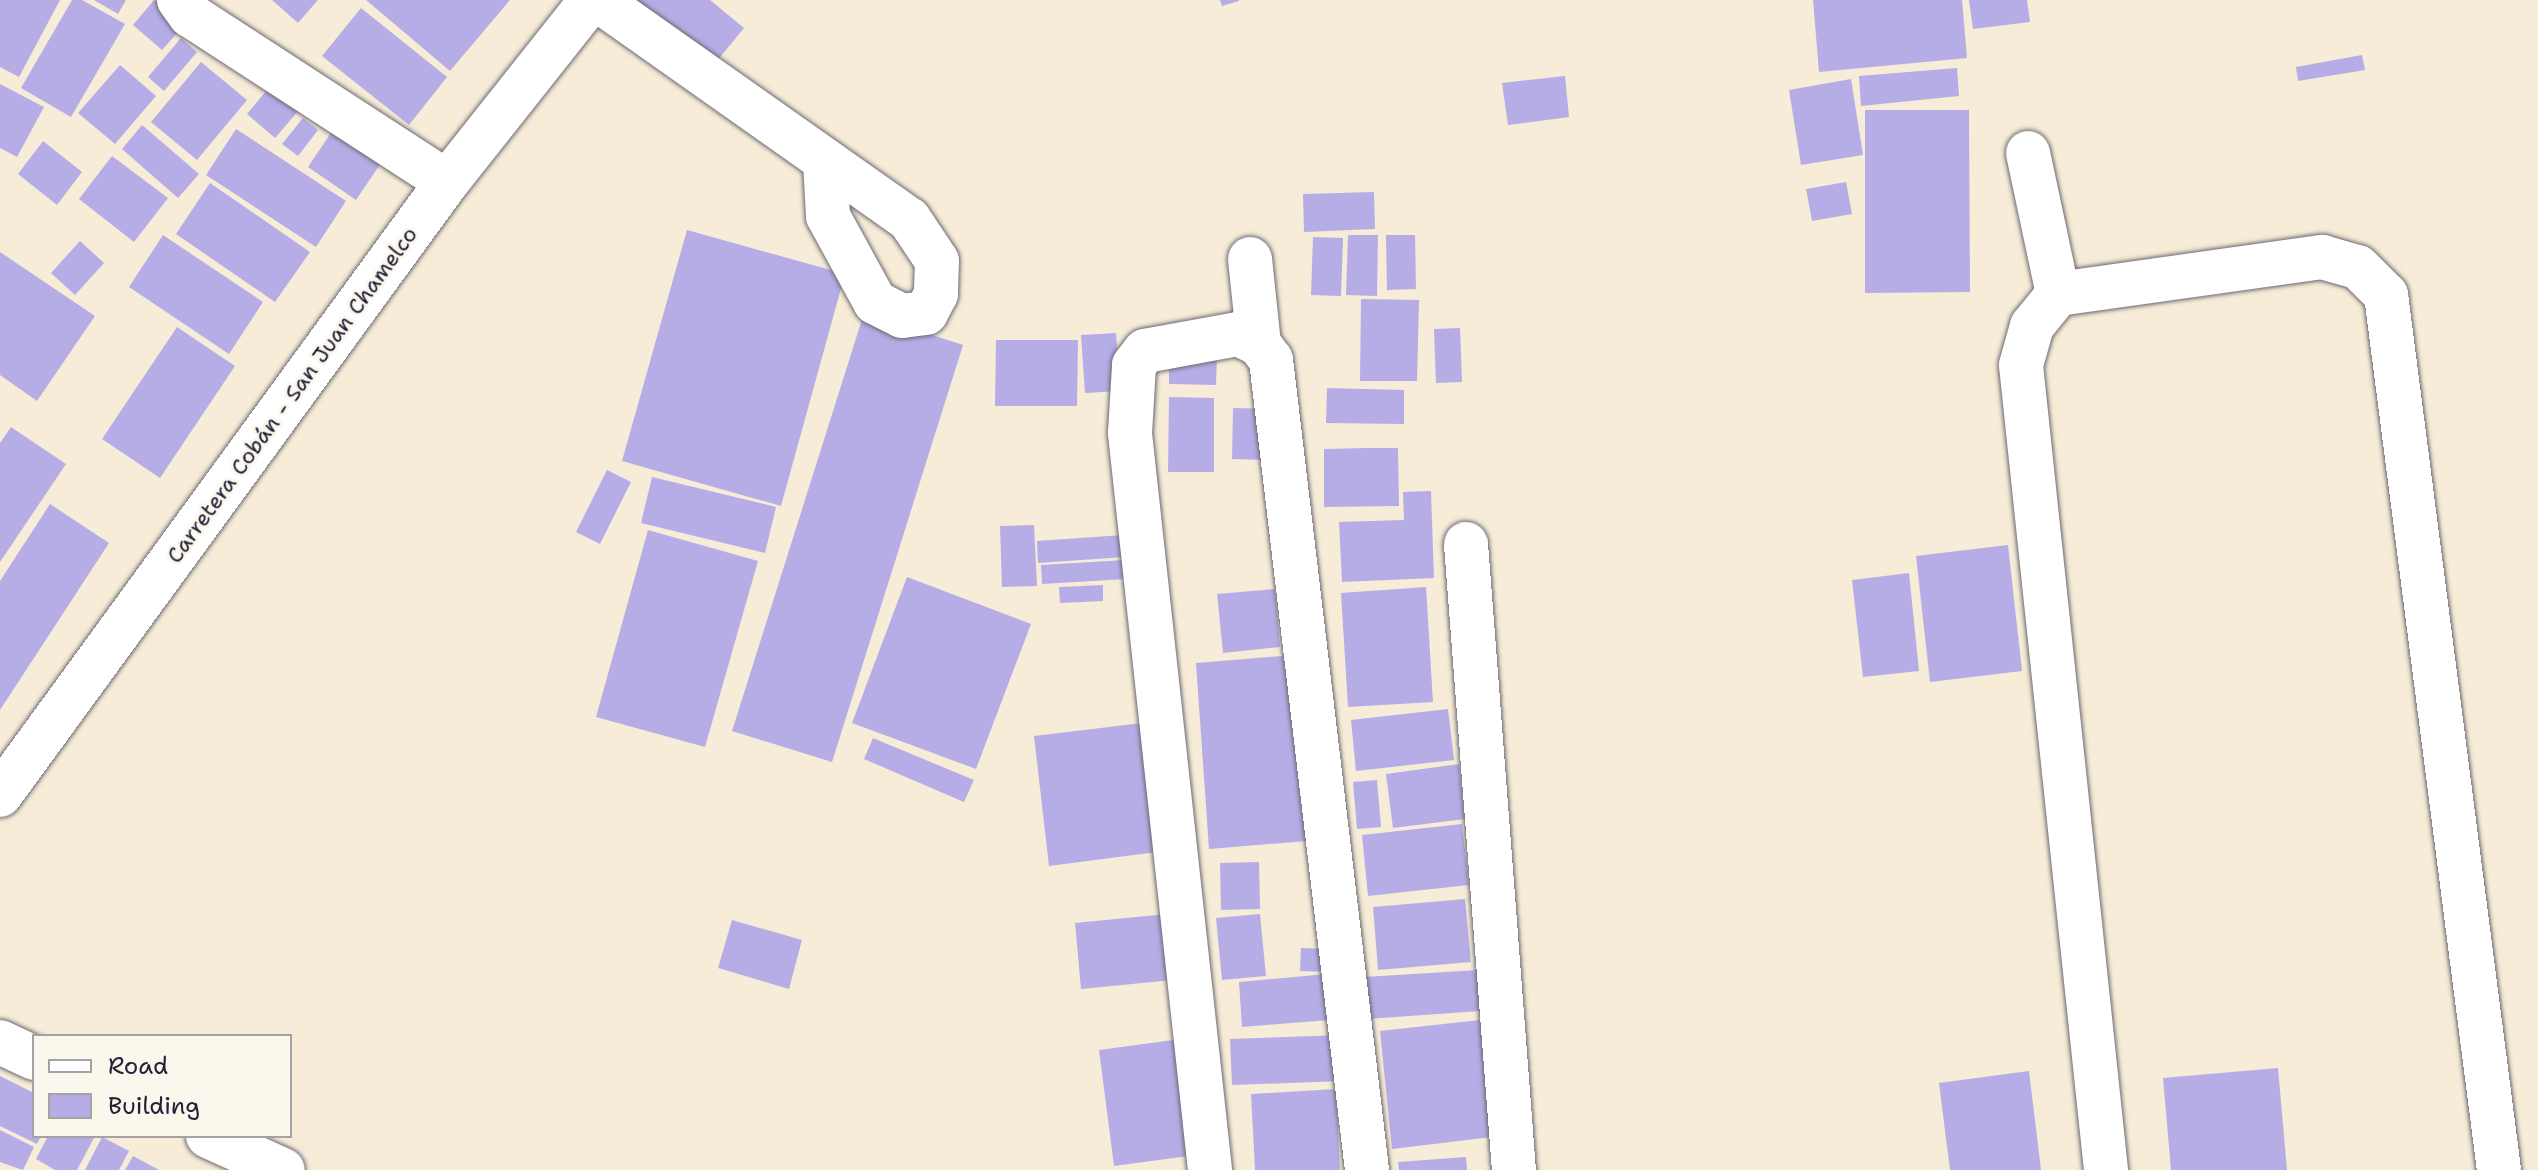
<!DOCTYPE html>
<html>
<head>
<meta charset="utf-8">
<style>
	body { margin:0 }
	#map { position:relative; width:2538px; height:1170px; overflow:hidden; background:#f6ecd7; font-family:"Shantell Sans",sans-serif }
	div>[style] { position:absolute }
	[style*='--x'] { left:calc(var(--x)*1px); top:calc(var(--y)*1px); width:calc(var(--w)*1px); rotate:calc(var(--a)*1deg) }
	.building>* { inset:0; background:#b6ade7 }
	.roads { filter:drop-shadow(0 0 2px #6c6972) drop-shadow(0 0 2px #6c6972) }
	.minor>* { height:44px; margin:-22px; padding:0 22px; transform-origin:22px; border-radius:22px; background:#fff }
	.major>* { height:44px; margin:-22px; padding:0 22px; transform-origin:22px; border-radius:22px; background:#fff }
	span { translate:-50% -50%; white-space:nowrap; text-align:center; line-height:1.15; -webkit-text-stroke:6px #fbf7ec; paint-order:stroke }
	.street-label { font-size:22px; color:#22223b }
	.legend { position:absolute; left:32px; top:1034px; width:260px; height:104px; box-sizing:border-box; background:#fbf7ec; border:2px solid #a4a2a5; margin:0; padding:10px 14px; list-style:none; font-size:24px; color:#22223b }
	.legend li { display:flex; align-items:center; gap:16px; height:40px }
	.legend b { width:40px; border:2px solid #a4a2a5 }
</style>
</head>
<body>
<div id="map">
	<div class="building">
		<div style="clip-path:polygon(0 0,60px 0,19px 77px,0 67px)"></div>
		<div style="clip-path:polygon(72px 0,82px 0,125px 24px,71px 117px,21px 88px)"></div>
		<div style="clip-path:polygon(94px 0,126px 0,118px 14px)"></div>
		<div style="clip-path:polygon(154px 0,186px 23px,162px 50px,133px 25px)"></div>
		<div style="clip-path:polygon(272px 0,318px 0,298px 23px)"></div>
		<div style="clip-path:polygon(366px 0,510px 0,450px 71px)"></div>
		<div style="clip-path:polygon(619px 0,710px 0,744px 28px,708px 72px)"></div>
		<div style="clip-path:polygon(1220px 0,1239px 0,1239px 1px,1222px 6px)"></div>
		<div style="clip-path:polygon(1813px 0,1962px 0,1967px 58px,1819px 72px)"></div>
		<div style="clip-path:polygon(1969px 0,2027px 0,2030px 22px,1973px 29px)"></div>
		<div style="clip-path:polygon(361px 8px,447px 77px,409px 125px,322px 56px)"></div>
		<div style="clip-path:polygon(181px 38px,197px 52px,164px 91px,148px 77px)"></div>
		<div style="clip-path:polygon(2362px 55px,2365px 70px,2298px 81px,2296px 67px)"></div>
		<div style="clip-path:polygon(201px 62px,247px 100px,197px 160px,151px 122px)"></div>
		<div style="clip-path:polygon(120px 65px,156px 96px,115px 144px,78px 113px)"></div>
		<div style="clip-path:polygon(1957px 68px,1959px 96px,1861px 106px,1859px 76px)"></div>
		<div style="clip-path:polygon(1565px 76px,1569px 117px,1508px 125px,1502px 83px)"></div>
		<div style="clip-path:polygon(1851px 79px,1863px 155px,1801px 165px,1789px 90px)"></div>
		<div style="clip-path:polygon(0 84px,44px 107px,17px 157px,0 148px)"></div>
		<div style="clip-path:polygon(271px 85px,300px 109px,275px 138px,247px 114px)"></div>
		<div style="clip-path:polygon(1865px 110px,1969px 110px,1970px 292px,1865px 293px)"></div>
		<div style="clip-path:polygon(303px 118px,318px 130px,298px 156px,282px 144px)"></div>
		<div style="clip-path:polygon(142px 125px,199px 174px,178px 198px,122px 149px)"></div>
		<div style="clip-path:polygon(335px 127px,383px 160px,356px 200px,308px 167px)"></div>
		<div style="clip-path:polygon(236px 129px,346px 201px,316px 247px,206px 175px)"></div>
		<div style="clip-path:polygon(43px 141px,82px 172px,57px 205px,18px 174px)"></div>
		<div style="clip-path:polygon(112px 156px,168px 198px,134px 242px,79px 199px)"></div>
		<div style="clip-path:polygon(1846px 182px,1852px 214px,1812px 221px,1806px 189px)"></div>
		<div style="clip-path:polygon(210px 183px,310px 252px,275px 302px,176px 234px)"></div>
		<div style="clip-path:polygon(1374px 192px,1375px 229px,1304px 232px,1303px 194px)"></div>
		<div style="clip-path:polygon(687px 230px,845px 274px,781px 506px,622px 461px)"></div>
		<div style="clip-path:polygon(163px 235px,263px 302px,229px 354px,129px 287px)"></div>
		<div style="clip-path:polygon(1348px 235px,1378px 235px,1377px 296px,1346px 295px)"></div>
		<div style="clip-path:polygon(1386px 235px,1415px 235px,1416px 289px,1387px 290px)"></div>
		<div style="clip-path:polygon(1313px 237px,1343px 238px,1341px 296px,1311px 295px)"></div>
		<div style="clip-path:polygon(80px 241px,104px 263px,75px 295px,51px 273px)"></div>
		<div style="clip-path:polygon(0 252px,95px 316px,37px 401px,0 375px)"></div>
		<div style="clip-path:polygon(1361px 299px,1419px 300px,1417px 381px,1360px 381px)"></div>
		<div style="clip-path:polygon(864px 313px,963px 345px,832px 762px,732px 731px)"></div>
		<div style="clip-path:polygon(177px 327px,235px 366px,160px 478px,102px 439px)"></div>
		<div style="clip-path:polygon(1460px 328px,1462px 382px,1436px 383px,1434px 329px)"></div>
		<div style="clip-path:polygon(1116px 333px,1120px 391px,1085px 393px,1081px 335px)"></div>
		<div style="clip-path:polygon(996px 340px,1078px 340px,1077px 406px,995px 406px)"></div>
		<div style="clip-path:polygon(1169px 356px,1217px 357px,1216px 385px,1169px 384px)"></div>
		<div style="clip-path:polygon(1327px 388px,1404px 390px,1404px 424px,1326px 423px)"></div>
		<div style="clip-path:polygon(1169px 397px,1214px 398px,1214px 472px,1168px 472px)"></div>
		<div style="clip-path:polygon(1233px 408px,1276px 409px,1274px 460px,1232px 459px)"></div>
		<div style="clip-path:polygon(11px 427px,66px 464px,0 562px,0 443px)"></div>
		<div style="clip-path:polygon(1367px 448px,1398px 448px,1399px 506px,1324px 507px,1324px 449px)"></div>
		<div style="clip-path:polygon(607px 470px,631px 482px,600px 544px,576px 532px)"></div>
		<div style="clip-path:polygon(652px 477px,776px 507px,765px 553px,641px 523px)"></div>
		<div style="clip-path:polygon(1431px 491px,1434px 578px,1342px 582px,1339px 522px,1404px 520px,1403px 492px)"></div>
		<div style="clip-path:polygon(50px 504px,109px 543px,0 710px,0 581px)"></div>
		<div style="clip-path:polygon(1034px 525px,1037px 586px,1002px 587px,1000px 526px)"></div>
		<div style="clip-path:polygon(648px 530px,758px 561px,705px 747px,596px 717px)"></div>
		<div style="clip-path:polygon(1123px 535px,1125px 557px,1038px 563px,1037px 541px)"></div>
		<div style="clip-path:polygon(2008px 545px,2022px 671px,1930px 682px,1916px 556px)"></div>
		<div style="clip-path:polygon(1125px 560px,1126px 579px,1042px 584px,1041px 565px)"></div>
		<div style="clip-path:polygon(1909px 573px,1919px 671px,1863px 677px,1852px 580px)"></div>
		<div style="clip-path:polygon(907px 577px,1031px 624px,976px 769px,852px 723px)"></div>
		<div style="clip-path:polygon(1103px 585px,1103px 601px,1060px 603px,1059px 587px)"></div>
		<div style="clip-path:polygon(1426px 587px,1433px 702px,1348px 707px,1341px 593px)"></div>
		<div style="clip-path:polygon(1275px 589px,1280px 647px,1223px 653px,1217px 594px)"></div>
		<div style="clip-path:polygon(1305px 654px,1319px 840px,1209px 849px,1196px 663px)"></div>
		<div style="clip-path:polygon(1448px 709px,1454px 760px,1356px 771px,1351px 720px)"></div>
		<div style="clip-path:polygon(1142px 723px,1157px 852px,1049px 866px,1034px 736px)"></div>
		<div style="clip-path:polygon(873px 738px,974px 780px,964px 802px,864px 759px)"></div>
		<div style="clip-path:polygon(1459px 764px,1465px 819px,1393px 828px,1386px 774px)"></div>
		<div style="clip-path:polygon(1377px 780px,1381px 827px,1357px 829px,1353px 782px)"></div>
		<div style="clip-path:polygon(1462px 824px,1469px 885px,1368px 896px,1362px 835px)"></div>
		<div style="clip-path:polygon(1259px 862px,1260px 909px,1221px 910px,1220px 863px)"></div>
		<div style="clip-path:polygon(1465px 899px,1471px 962px,1378px 970px,1373px 907px)"></div>
		<div style="clip-path:polygon(1177px 913px,1183px 979px,1081px 989px,1075px 923px)"></div>
		<div style="clip-path:polygon(1260px 914px,1266px 976px,1222px 980px,1216px 918px)"></div>
		<div style="clip-path:polygon(732px 920px,802px 940px,789px 989px,718px 968px)"></div>
		<div style="clip-path:polygon(1301px 948px,1327px 949px,1327px 972px,1300px 971px)"></div>
		<div style="clip-path:polygon(1478px 970px,1480px 1011px,1367px 1019px,1364px 977px)"></div>
		<div style="clip-path:polygon(1326px 974px,1330px 1020px,1242px 1027px,1239px 982px)"></div>
		<div style="clip-path:polygon(1480px 1020px,1492px 1137px,1392px 1149px,1380px 1031px)"></div>
		<div style="clip-path:polygon(1343px 1035px,1344px 1081px,1232px 1085px,1230px 1039px)"></div>
		<div style="clip-path:polygon(1181px 1039px,1196px 1155px,1114px 1166px,1099px 1050px)"></div>
		<div style="clip-path:polygon(2278px 1068px,2287px 1170px,2171px 1170px,2163px 1078px)"></div>
		<div style="clip-path:polygon(2029px 1071px,2041px 1170px,1950px 1170px,1939px 1083px)"></div>
		<div style="clip-path:polygon(0 1076px,34px 1093px,34px 1136px,41px 1136px,37px 1144px,0 1126px)"></div>
		<div style="clip-path:polygon(1336px 1089px,1340px 1170px,1255px 1170px,1251px 1094px)"></div>
		<div style="clip-path:polygon(0 1130px,34px 1147px,23px 1170px,0 1162px)"></div>
		<div style="clip-path:polygon(48px 1136px,95px 1136px,77px 1170px,55px 1170px,36px 1159px)"></div>
		<div style="clip-path:polygon(102px 1137px,129px 1151px,119px 1170px,85px 1170px)"></div>
		<div style="clip-path:polygon(133px 1156px,159px 1170px,125px 1170px)"></div>
		<div style="clip-path:polygon(1466px 1157px,1467px 1170px,1399px 1170px,1398px 1162px)"></div>
	</div>
	<div class="roads">
		<div class="minor">
			<div style="--x:179;--y:0;--w:19;--a:54"></div>
			<div style="--x:190;--y:15;--w:306;--a:33"></div>
			<div style="--x:598;--y:0;--w:380;--a:35.2"></div>
			<div style="--x:909;--y:219;--w:50;--a:56.3"></div>
			<div style="--x:937;--y:261;--w:33;--a:92"></div>
			<div style="--x:936;--y:294;--w:21;--a:118"></div>
			<div style="--x:926;--y:313;--w:24;--a:173"></div>
			<div style="--x:902;--y:316;--w:30;--a:-153"></div>
			<div style="--x:875;--y:302;--w:98;--a:-118.7"></div>
			<div style="--x:828;--y:216;--w:55;--a:-93.1"></div>
			<div style="--x:2028;--y:153;--w:144;--a:78"></div>
			<div style="--x:1250;--y:259;--w:85;--a:84"></div>
			<div style="--x:1466;--y:544;--w:628;--a:85.62"></div>
			<div style="--x:0;--y:1042;--w:38;--a:25"></div>
			<div style="--x:208;--y:1136;--w:82;--a:24.4"></div>
			<div style="--x:1210;--y:1170;--w:741;--a:-96.2"></div>
			<div style="--x:1130;--y:433;--w:68;--a:-86.6"></div>
			<div style="--x:1134;--y:365;--w:18;--a:-52"></div>
			<div style="--x:1145;--y:351;--w:95;--a:-10.4"></div>
			<div style="--x:1238;--y:334;--w:23;--a:25"></div>
			<div style="--x:1259;--y:344;--w:20;--a:53"></div>
			<div style="--x:1271;--y:360;--w:816;--a:83.24"></div>
			<div style="--x:2106;--y:1170;--w:809;--a:-96.03"></div>
			<div style="--x:2021;--y:365;--w:41;--a:-74.2"></div>
			<div style="--x:2032;--y:326;--w:41;--a:-50.9"></div>
			<div style="--x:2058;--y:294;--w:267;--a:-8"></div>
			<div style="--x:2322;--y:257;--w:37;--a:16"></div>
			<div style="--x:2358;--y:267;--w:40;--a:45"></div>
			<div style="--x:2386;--y:295;--w:882;--a:82.64"></div>
		</div>
		<div class="major">
			<div style="--x:0;--y:795;--w:759;--a:-53.9"></div>
			<div style="--x:447;--y:182;--w:232;--a:-51.6"></div>
		</div>
	</div>
	<div class="street-label">
		<span style="left:292px;top:395px;rotate:-54deg">Carretera Cobán - San Juan Chamelco</span>
	</div>
	<ul class="legend">
	<li><b style="height:10px;background:#fff"></b>Road</li>
	<li><b style="height:22px;background:#b6ade7"></b>Building</li>
	</ul>
</div>
</body>
</html>
